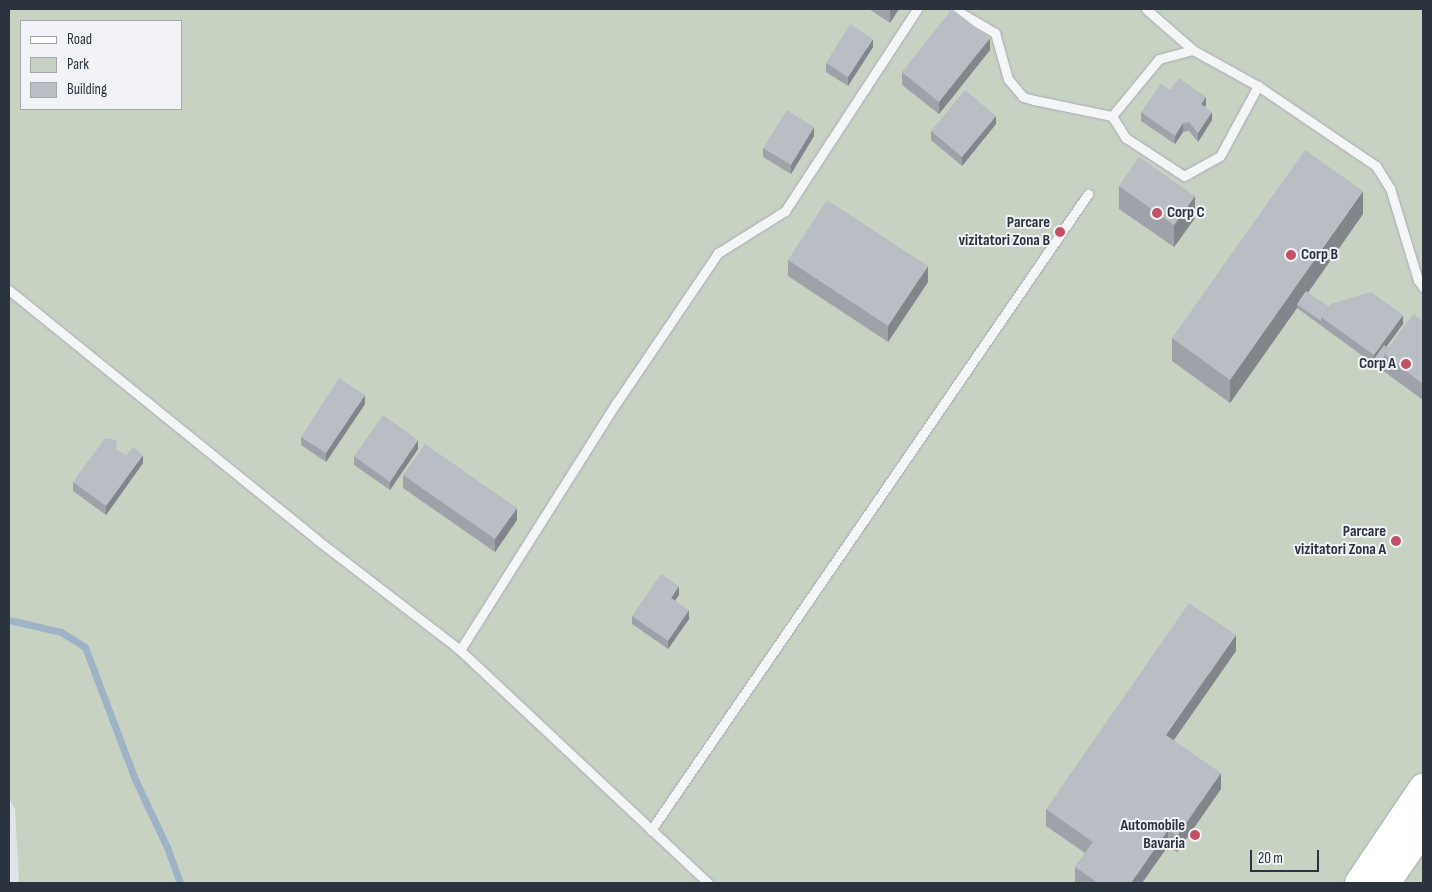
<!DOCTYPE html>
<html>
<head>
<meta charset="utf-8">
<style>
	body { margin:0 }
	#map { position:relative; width:1432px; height:892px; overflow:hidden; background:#e1e4e9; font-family:"Sofia Sans Condensed",sans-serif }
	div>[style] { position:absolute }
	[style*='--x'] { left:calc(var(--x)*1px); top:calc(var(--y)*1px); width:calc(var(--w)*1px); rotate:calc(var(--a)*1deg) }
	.green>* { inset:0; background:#c7d2c3 }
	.stream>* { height:7px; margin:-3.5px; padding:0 3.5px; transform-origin:3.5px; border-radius:3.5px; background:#9fb3c6 }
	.roads { filter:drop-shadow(0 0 1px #a7abb3) drop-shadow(0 0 1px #a7abb3) }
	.service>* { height:9px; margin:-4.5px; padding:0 4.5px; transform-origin:4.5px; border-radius:4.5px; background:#f4f5f7 }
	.primary>* { height:28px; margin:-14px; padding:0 14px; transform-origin:14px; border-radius:14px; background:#fff }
	.wall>* { inset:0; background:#9fa3a9 }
	.shaded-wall>* { inset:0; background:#82858a }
	.building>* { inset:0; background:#b9bec5 }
	.dots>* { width:14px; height:14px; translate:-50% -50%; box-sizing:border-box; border:2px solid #f1f3f6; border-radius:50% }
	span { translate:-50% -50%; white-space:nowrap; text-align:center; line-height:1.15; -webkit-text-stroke:4px #f1f3f6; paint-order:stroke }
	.poi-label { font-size:16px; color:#2b333f; font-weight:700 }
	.left { translate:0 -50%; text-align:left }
	.right { translate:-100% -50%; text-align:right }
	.frame { position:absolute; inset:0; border:10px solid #2b333f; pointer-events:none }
	.legend { position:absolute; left:20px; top:20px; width:162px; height:90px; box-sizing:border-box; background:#f1f3f6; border:1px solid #a2a6ad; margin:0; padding:6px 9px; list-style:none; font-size:15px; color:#2b333f }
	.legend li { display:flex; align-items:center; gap:10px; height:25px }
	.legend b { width:25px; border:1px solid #a2a6ad }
	.scale { position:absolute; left:1250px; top:850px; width:69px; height:22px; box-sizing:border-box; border:2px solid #2b333f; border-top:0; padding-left:6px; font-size:15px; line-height:18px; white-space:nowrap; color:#2b333f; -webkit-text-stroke:4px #f1f3f6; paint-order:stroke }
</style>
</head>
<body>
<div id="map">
	<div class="green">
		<div style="clip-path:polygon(evenodd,9px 9px,1423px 9px,1423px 883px,19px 883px,15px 809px,9px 798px,9px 9px,21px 21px,181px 21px,181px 109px,21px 109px,21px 21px)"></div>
	</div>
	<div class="stream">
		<div style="--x:9;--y:620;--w:53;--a:13"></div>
		<div style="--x:61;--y:632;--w:28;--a:32"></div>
		<div style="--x:85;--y:647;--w:139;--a:69.3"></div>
		<div style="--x:134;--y:777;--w:77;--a:64.8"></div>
		<div style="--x:167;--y:847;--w:38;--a:70"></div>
	</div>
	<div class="roads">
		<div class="service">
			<div style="--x:954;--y:9;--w:48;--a:30.3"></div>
			<div style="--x:995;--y:33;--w:48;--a:74.2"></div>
			<div style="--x:1008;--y:79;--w:23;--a:50"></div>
			<div style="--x:1023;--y:97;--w:11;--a:15"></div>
			<div style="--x:1034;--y:100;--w:80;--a:11.6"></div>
			<div style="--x:1112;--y:116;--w:74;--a:-50.5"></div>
			<div style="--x:1159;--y:59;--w:35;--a:-15"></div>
			<div style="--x:1193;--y:50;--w:74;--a:29"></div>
			<div style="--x:1258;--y:86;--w:143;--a:34.1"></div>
			<div style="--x:1376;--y:166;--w:26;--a:58"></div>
			<div style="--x:1390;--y:188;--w:96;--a:73.1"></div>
			<div style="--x:1418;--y:280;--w:9;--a:54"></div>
			<div style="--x:1146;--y:9;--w:62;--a:41.1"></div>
			<div style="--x:1112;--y:116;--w:26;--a:58"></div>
			<div style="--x:1126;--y:138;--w:69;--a:33.2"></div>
			<div style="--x:1184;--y:176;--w:41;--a:-29.1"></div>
			<div style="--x:1220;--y:156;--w:80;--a:-61.5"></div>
			<div style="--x:9;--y:290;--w:395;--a:39"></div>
			<div style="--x:316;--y:539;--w:182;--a:37.6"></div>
			<div style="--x:460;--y:650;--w:340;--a:43.2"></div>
			<div style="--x:460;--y:650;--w:294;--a:-57.7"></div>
			<div style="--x:617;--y:402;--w:180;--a:-55.9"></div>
			<div style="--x:718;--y:253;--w:79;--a:-32.1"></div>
			<div style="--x:785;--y:211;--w:241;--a:-56.8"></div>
			<div style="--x:651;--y:830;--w:772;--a:-55.51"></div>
		</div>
		<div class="primary">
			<div style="--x:1359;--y:883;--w:115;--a:-56"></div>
			<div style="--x:1386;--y:883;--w:65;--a:-55.6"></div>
		</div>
	</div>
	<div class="wall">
		<div style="clip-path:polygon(869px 9px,899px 9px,890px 23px)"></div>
		<div style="clip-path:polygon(873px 47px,848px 86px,826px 72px,826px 63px)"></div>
		<div style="clip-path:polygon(990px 50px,939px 114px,902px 85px,902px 72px)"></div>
		<div style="clip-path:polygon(1206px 105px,1205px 107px,1212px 120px,1198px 142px,1189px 131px,1183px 132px,1175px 144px,1141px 121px,1141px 112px)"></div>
		<div style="clip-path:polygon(996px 124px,962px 166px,931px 140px,931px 131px)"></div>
		<div style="clip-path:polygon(814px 136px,791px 174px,763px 157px,763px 148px)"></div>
		<div style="clip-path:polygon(1119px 186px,1195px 218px,1174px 247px,1119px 209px)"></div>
		<div style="clip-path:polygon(1363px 214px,1308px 293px,1329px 307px,1403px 324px,1386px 347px,1388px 348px,1423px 321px,1423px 400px,1297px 308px,1230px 403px,1172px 361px,1172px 338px)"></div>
		<div style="clip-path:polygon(788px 260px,928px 282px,888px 342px,788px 276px)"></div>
		<div style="clip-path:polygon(365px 404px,326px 462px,301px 445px,301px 437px)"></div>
		<div style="clip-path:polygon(418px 449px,390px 490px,354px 465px,354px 456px)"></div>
		<div style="clip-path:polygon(117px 450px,126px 456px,143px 463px,106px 515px,73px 491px,73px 482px)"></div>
		<div style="clip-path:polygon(403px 475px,517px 520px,495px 552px,403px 488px)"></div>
		<div style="clip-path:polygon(679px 595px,675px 600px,689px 619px,668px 649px,632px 624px,632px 616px)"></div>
		<div style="clip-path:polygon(1236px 651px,1174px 740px,1221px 789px,1177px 852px,1168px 846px,1142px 883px,1075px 883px,1075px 867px,1085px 853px,1046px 826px,1046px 809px)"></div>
	</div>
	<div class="shaded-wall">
		<div style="clip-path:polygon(891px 9px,899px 9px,890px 23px,890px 10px)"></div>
		<div style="clip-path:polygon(990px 38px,990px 50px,939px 114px,939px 102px)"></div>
		<div style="clip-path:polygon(873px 39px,873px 47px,848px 86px,848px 77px)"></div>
		<div style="clip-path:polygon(1206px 97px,1206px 105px,1201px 112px,1201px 104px)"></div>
		<div style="clip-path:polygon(1212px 112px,1212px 120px,1198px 142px,1198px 133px)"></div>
		<div style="clip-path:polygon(996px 116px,996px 124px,962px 166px,962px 157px)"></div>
		<div style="clip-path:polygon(1183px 123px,1183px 132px,1175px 144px,1175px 136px)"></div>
		<div style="clip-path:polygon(814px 127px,814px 136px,791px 174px,791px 165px)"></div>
		<div style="clip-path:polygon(1363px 191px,1363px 214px,1299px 305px,1297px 304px,1297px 308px,1230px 403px,1230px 380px)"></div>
		<div style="clip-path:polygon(1195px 196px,1195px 218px,1174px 247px,1174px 225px)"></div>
		<div style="clip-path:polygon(928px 266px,928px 282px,888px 342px,888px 326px)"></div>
		<div style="clip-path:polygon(1403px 315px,1403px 324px,1376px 361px,1374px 359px,1374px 355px)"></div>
		<div style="clip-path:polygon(365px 395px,365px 404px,326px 462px,326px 453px)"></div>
		<div style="clip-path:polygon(418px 440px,418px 449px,390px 490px,390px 482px)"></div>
		<div style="clip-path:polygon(143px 455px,143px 463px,106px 515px,106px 506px)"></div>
		<div style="clip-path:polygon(517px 508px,517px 520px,495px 552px,495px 539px)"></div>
		<div style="clip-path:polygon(679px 586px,679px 595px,671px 606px,671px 598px)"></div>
		<div style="clip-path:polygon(689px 610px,689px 619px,668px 649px,668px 641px)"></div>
		<div style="clip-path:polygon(1236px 635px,1236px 651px,1166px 751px,1166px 735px)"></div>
		<div style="clip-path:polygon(1221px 773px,1221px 789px,1177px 852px,1177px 836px)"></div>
		<div style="clip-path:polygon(1168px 830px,1168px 846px,1142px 883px,1131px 883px)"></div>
	</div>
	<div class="building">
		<div style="clip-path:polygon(952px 9px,990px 38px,939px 102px,902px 72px)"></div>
		<div style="clip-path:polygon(850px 24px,873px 39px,848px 77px,826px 63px)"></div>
		<div style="clip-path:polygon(1179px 78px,1206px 97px,1201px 104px,1212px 112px,1198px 133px,1189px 122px,1183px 123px,1175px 136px,1141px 112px,1161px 84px,1170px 90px)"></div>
		<div style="clip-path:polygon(965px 90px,996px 116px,962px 157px,931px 131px)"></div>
		<div style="clip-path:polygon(787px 110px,814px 127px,791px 165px,763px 148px)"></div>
		<div style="clip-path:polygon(1305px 150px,1363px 191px,1230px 380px,1172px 338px)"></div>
		<div style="clip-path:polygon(1139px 157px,1195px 196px,1174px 225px,1119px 186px)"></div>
		<div style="clip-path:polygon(827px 200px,928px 266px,888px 326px,788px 260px)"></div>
		<div style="clip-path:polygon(1306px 291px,1329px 307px,1321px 317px,1321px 321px,1297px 304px)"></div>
		<div style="clip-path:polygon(1371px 292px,1403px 315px,1374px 355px,1321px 317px,1331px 304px)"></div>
		<div style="clip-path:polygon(1413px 314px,1423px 321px,1423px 384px,1384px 354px)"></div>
		<div style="clip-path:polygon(1384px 345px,1388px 348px,1384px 354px,1384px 366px,1374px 359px)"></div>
		<div style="clip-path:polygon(339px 378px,365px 395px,326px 453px,301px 437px)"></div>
		<div style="clip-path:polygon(383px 415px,418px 440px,390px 482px,354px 456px)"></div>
		<div style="clip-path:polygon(105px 438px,117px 440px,116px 449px,126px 456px,133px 447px,143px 455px,106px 506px,73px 482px)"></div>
		<div style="clip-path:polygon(425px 444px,517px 508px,495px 539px,403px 475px)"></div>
		<div style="clip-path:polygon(661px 574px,679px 586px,671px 598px,689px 610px,668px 641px,632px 616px)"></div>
		<div style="clip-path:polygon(1189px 603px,1236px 635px,1166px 735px,1221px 773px,1177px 836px,1168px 830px,1131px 883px,1098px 883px,1075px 867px,1093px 842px,1046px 809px)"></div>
	</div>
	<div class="dots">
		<div style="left:1157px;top:213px;background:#c35165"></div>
		<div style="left:1060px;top:232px;background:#c35165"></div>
		<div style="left:1291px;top:255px;background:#c35165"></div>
		<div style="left:1406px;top:364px;background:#c35165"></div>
		<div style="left:1396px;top:541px;background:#c35165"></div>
		<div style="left:1195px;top:835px;background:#c35165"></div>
	</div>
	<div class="poi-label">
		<span class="left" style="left:1167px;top:213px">Corp C</span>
		<span class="right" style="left:1050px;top:232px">Parcare<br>vizitatori Zona B</span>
		<span class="left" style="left:1301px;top:255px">Corp B</span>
		<span class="right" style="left:1396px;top:364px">Corp A</span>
		<span class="right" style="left:1386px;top:541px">Parcare<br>vizitatori Zona A</span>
		<span class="right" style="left:1185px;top:835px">Automobile<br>Bavaria</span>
	</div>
	<div class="frame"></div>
	<ul class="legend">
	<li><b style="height:6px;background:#fff"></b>Road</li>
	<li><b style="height:14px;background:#c7d2c3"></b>Park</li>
	<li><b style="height:14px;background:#b9bec5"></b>Building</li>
	</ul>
	<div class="scale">20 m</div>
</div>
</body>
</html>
